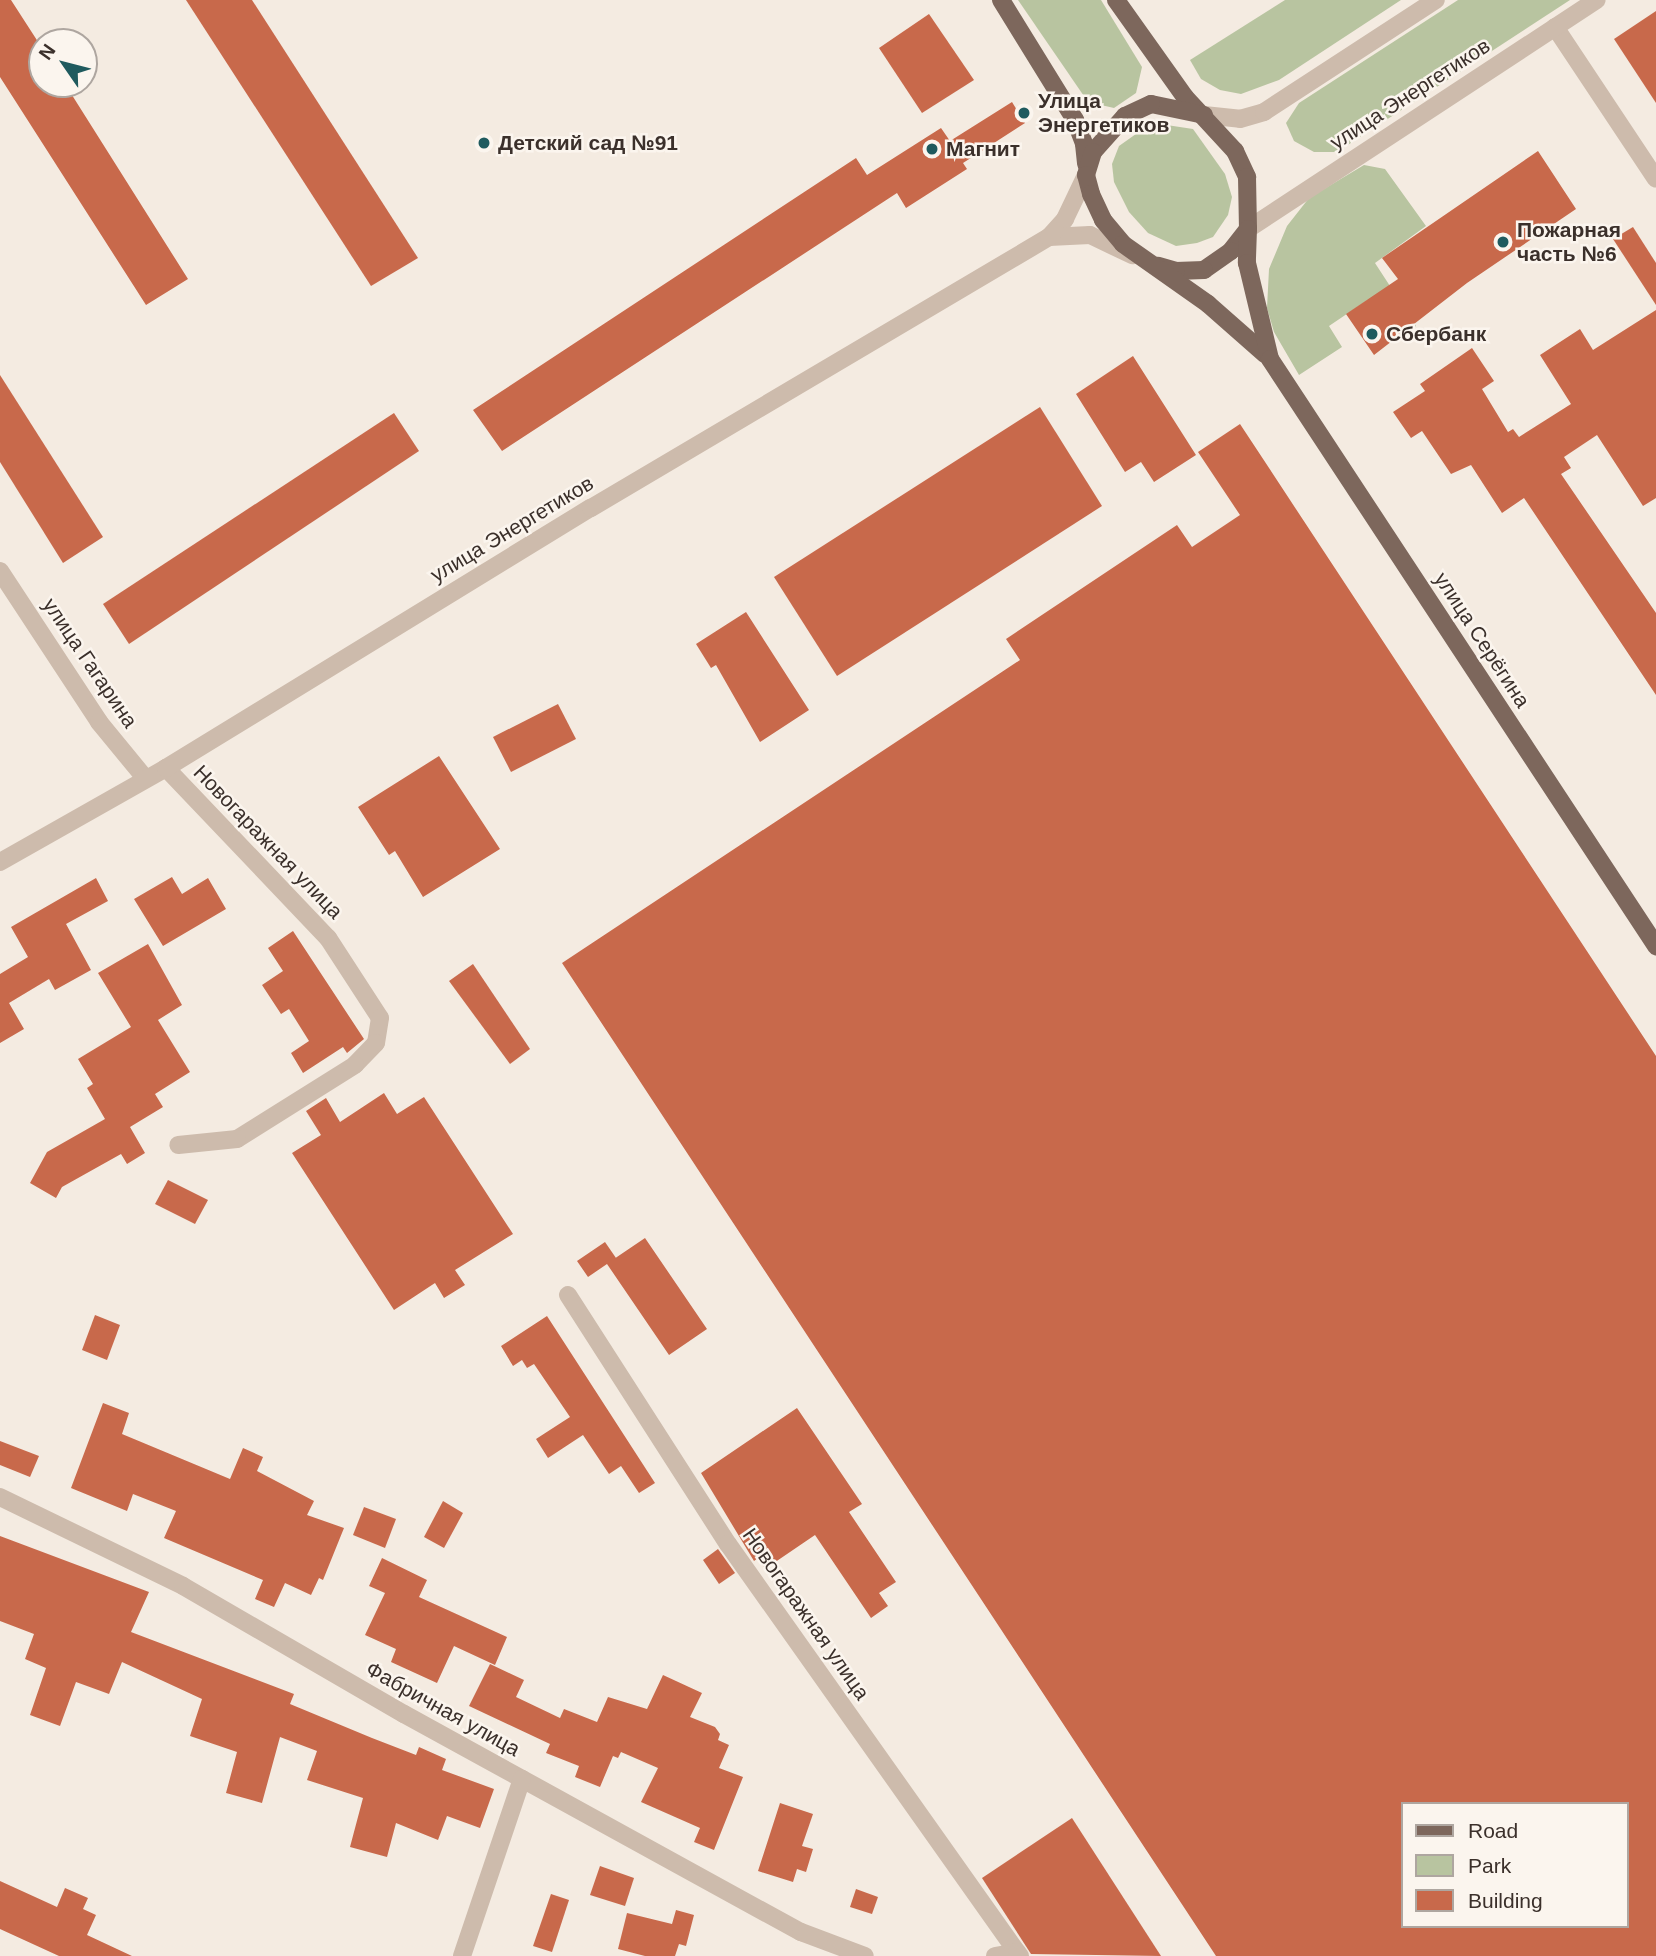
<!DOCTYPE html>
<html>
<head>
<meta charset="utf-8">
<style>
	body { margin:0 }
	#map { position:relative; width:1656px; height:1956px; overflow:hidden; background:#f4ebe1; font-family:Helvetica,sans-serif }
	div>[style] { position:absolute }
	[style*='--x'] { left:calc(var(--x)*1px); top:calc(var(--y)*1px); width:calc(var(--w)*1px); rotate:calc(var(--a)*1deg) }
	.green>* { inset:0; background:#b8c4a0 }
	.building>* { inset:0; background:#c8694b }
	.minor>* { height:18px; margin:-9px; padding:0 9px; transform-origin:9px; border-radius:9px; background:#cdbbac }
	.major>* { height:18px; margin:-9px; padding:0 9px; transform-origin:9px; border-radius:9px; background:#7d675c }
	.dots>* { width:19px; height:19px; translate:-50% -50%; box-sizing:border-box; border:4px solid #fbf5ee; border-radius:50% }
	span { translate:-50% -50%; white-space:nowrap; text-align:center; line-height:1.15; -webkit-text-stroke:5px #fbf5ee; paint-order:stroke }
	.street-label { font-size:21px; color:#3b302b }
	.poi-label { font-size:21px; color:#3b302b; font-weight:700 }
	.left { translate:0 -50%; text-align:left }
	.legend { position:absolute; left:1401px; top:1802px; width:228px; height:126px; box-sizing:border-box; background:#fbf5ee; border:2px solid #aea6a0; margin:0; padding:9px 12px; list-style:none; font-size:21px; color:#3b302b }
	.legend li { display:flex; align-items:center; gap:14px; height:35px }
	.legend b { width:35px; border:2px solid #aea6a0 }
	.north { position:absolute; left:28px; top:28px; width:70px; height:70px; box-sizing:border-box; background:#fbf5ee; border:2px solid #aea6a0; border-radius:50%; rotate:305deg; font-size:19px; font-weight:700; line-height:28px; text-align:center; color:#3b302b }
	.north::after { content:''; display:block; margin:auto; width:24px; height:32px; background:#1f5a5e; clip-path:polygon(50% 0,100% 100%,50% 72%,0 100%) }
</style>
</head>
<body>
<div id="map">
	<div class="green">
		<div style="clip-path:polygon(1018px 0,1101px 0,1142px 67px,1136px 93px,1114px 108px,1088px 102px)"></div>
		<div style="clip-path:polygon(1285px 0,1401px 0,1279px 80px,1241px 94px,1220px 90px,1201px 79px,1190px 60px)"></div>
		<div style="clip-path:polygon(1458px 0,1570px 0,1337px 152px,1314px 152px,1294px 141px,1286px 123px,1299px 103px)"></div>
		<div style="clip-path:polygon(1160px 124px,1193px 129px,1225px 174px,1232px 197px,1228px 215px,1213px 237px,1197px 243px,1176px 246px,1148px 233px,1129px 212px,1114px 182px,1112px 164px,1119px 146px,1143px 129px)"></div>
		<div style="clip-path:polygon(1364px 165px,1385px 169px,1426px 226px,1375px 263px,1416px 326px,1397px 339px,1369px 299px,1329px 326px,1342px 347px,1299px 375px,1274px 332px,1267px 308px,1269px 269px,1287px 226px,1309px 198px)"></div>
	</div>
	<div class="building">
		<div style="clip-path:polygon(0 0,11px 0,42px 48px,42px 84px,65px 84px,188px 279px,146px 305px,0 77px)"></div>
		<div style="clip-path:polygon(186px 0,252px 0,418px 258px,371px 286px)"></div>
		<div style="clip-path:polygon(1656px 11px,1656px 103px,1614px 39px)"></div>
		<div style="clip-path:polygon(929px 14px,974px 80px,922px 113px,879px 48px)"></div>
		<div style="clip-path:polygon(1012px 102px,1025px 123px,963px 163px,967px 169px,906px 208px,897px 193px,502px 451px,473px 410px,856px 158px,867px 175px,941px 128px,950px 141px)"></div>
		<div style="clip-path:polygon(1538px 151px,1576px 209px,1467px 283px,1374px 355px,1346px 314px,1398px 279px,1382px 258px)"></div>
		<div style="clip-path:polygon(1633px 227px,1656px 263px,1656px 305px,1613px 239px)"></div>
		<div style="clip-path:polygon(1656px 310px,1656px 498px,1643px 506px,1597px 435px,1564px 457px,1571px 468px,1561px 474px,1656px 613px,1656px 695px,1524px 498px,1502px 513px,1471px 465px,1451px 474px,1422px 431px,1411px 438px,1393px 412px,1425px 391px,1420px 384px,1472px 348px,1494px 381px,1482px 389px,1508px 432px,1513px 429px,1519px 437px,1571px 404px,1540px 355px,1580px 329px,1593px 350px)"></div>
		<div style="clip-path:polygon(1133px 356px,1196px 455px,1154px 482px,1141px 462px,1125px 472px,1076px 394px)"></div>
		<div style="clip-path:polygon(0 375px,103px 537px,63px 563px,0 462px)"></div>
		<div style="clip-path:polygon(1040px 407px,1102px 506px,837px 676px,774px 577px)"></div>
		<div style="clip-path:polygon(394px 413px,419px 451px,129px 644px,103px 604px)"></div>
		<div style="clip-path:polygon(evenodd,1240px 424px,1656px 1056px,1656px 1956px,1216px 1956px,562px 963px,1020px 660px,1006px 639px,1177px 525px,1192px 547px,1240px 515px,1198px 452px,1240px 424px,1402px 1804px,1626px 1804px,1626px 1926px,1402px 1926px,1402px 1804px)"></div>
		<div style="clip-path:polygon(746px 612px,809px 710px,760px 742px,716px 665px,711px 668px,696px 644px)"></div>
		<div style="clip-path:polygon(558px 704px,576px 739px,511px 772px,493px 737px)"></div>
		<div style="clip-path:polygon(439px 756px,500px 849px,423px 897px,395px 851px,389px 855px,358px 807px)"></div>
		<div style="clip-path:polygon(172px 877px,182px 894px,208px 878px,226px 909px,163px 946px,134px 899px)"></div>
		<div style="clip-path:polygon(96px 878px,108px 901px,66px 924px,91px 970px,55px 990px,49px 979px,9px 1003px,24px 1029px,0 1043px,0 974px,28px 957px,11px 927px)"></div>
		<div style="clip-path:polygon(293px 931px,364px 1039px,347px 1053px,343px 1047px,303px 1073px,291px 1053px,309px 1041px,289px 1009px,281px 1014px,262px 985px,283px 971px,268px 948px)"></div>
		<div style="clip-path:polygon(148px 944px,182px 1005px,158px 1020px,190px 1072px,155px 1094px,163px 1107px,130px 1127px,145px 1153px,127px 1164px,121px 1154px,62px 1187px,56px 1198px,30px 1183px,47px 1152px,105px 1119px,87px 1088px,93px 1084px,78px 1059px,131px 1027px,98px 973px)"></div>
		<div style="clip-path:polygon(473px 964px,530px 1049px,510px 1064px,449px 981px)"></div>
		<div style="clip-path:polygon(384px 1093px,397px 1114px,424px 1097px,513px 1234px,455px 1270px,465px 1285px,444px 1298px,435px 1283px,394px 1310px,292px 1153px,321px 1135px,306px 1111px,326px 1098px,340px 1122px)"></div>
		<div style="clip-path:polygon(168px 1180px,208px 1200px,195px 1224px,155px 1204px)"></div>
		<div style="clip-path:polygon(645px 1238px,707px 1329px,669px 1355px,607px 1264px,588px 1277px,577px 1261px,605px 1242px,616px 1258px,611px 1261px)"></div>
		<div style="clip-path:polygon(95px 1315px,120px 1325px,107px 1360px,82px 1350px)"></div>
		<div style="clip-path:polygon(547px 1316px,655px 1483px,639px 1493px,621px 1466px,609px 1474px,583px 1435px,548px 1458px,536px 1439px,570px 1417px,534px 1364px,527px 1368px,522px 1360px,513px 1366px,501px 1346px)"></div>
		<div style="clip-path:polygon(103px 1403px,129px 1413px,122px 1434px,230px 1479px,243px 1448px,263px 1457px,257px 1471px,314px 1501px,307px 1515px,344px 1528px,323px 1580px,319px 1578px,311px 1595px,285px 1583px,274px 1607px,255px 1599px,263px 1580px,164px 1538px,176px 1511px,133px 1494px,127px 1511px,71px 1488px)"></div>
		<div style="clip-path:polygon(797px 1408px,862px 1504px,849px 1512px,896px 1582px,879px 1593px,888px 1606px,871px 1618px,815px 1535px,765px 1569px,758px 1558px,754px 1561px,701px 1473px)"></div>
		<div style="clip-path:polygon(0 1441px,39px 1456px,30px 1477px,0 1465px)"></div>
		<div style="clip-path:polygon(443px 1501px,463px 1513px,444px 1548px,424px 1537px)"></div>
		<div style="clip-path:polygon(364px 1507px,396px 1519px,385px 1548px,353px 1535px)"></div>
		<div style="clip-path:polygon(0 1536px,149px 1592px,131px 1632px,294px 1694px,290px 1704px,372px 1738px,416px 1755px,419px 1747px,446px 1759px,442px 1770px,494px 1789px,480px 1828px,447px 1816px,438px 1840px,396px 1823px,387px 1857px,350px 1847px,363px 1798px,307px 1780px,317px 1751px,280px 1737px,262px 1803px,226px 1793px,237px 1752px,190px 1736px,202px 1699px,122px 1662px,109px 1694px,76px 1682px,60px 1726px,30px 1715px,46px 1668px,25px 1659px,34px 1634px,0 1621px)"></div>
		<div style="clip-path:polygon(718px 1549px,735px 1573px,719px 1584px,703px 1560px)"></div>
		<div style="clip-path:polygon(382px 1558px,427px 1580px,419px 1597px,507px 1637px,495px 1665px,454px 1646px,437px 1683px,391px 1662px,396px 1649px,365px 1635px,385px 1593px,369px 1586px)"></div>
		<div style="clip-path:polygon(490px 1664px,524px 1680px,516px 1697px,560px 1718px,564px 1709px,597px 1722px,608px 1697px,647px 1709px,663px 1675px,702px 1693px,690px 1717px,715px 1727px,720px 1734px,718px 1740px,729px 1745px,719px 1768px,743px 1777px,714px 1850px,694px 1842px,700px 1828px,641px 1802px,658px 1768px,621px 1752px,618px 1758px,613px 1756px,600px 1787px,575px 1777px,579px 1766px,546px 1753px,550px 1744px,469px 1706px)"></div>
		<div style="clip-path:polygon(780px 1803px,813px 1814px,802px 1846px,813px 1849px,806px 1872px,797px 1869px,793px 1882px,758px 1871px)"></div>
		<div style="clip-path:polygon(1072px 1818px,1161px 1956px,1031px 1954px,982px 1878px)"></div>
		<div style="clip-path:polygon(600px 1866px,634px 1878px,625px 1906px,590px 1895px)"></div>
		<div style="clip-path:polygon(0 1881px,57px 1907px,65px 1888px,88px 1898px,83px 1909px,96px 1915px,87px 1935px,132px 1956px,59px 1956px,0 1929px)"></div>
		<div style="clip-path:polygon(856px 1889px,878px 1897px,872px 1914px,850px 1907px)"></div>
		<div style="clip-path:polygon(551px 1894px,569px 1900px,552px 1952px,533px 1946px)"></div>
		<div style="clip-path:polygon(676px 1910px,694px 1915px,686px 1946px,679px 1944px,675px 1956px,645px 1956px,618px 1949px,627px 1913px,672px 1924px)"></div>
	</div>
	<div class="minor">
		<div style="--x:1555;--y:27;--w:182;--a:56.4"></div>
		<div style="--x:1204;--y:115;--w:36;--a:6"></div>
		<div style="--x:1240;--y:119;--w:25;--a:-16"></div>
		<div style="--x:1264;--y:112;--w:205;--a:-33.1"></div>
		<div style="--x:1248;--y:229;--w:417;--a:-33.3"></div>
		<div style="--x:1049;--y:237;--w:41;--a:-2.8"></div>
		<div style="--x:1090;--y:235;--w:47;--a:25.5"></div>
		<div style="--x:0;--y:571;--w:181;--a:56.7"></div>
		<div style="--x:99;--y:722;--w:72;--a:50.6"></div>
		<div style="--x:166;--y:768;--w:235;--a:46.4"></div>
		<div style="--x:328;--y:938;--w:95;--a:57"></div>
		<div style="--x:380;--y:1018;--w:25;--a:99"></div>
		<div style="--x:376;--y:1043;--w:30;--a:134"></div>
		<div style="--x:355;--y:1065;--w:139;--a:147.9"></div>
		<div style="--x:237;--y:1139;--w:59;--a:174.2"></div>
		<div style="--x:0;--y:862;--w:191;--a:-29.5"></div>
		<div style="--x:166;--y:768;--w:498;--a:-31.5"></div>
		<div style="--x:591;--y:508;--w:532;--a:-30.61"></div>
		<div style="--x:1049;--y:237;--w:24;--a:-48"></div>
		<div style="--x:1065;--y:219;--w:49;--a:-64.5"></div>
		<div style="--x:568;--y:1295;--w:296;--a:57.3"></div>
		<div style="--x:728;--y:1544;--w:500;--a:54.7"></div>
		<div style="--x:0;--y:1497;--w:203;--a:25.9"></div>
		<div style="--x:183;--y:1586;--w:255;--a:30.1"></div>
		<div style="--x:404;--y:1714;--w:453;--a:28.8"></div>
		<div style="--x:801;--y:1932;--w:68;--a:20.6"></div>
		<div style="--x:462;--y:1956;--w:187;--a:-71.3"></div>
		<div style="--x:995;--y:1956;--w:22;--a:-10"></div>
		<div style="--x:1017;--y:1952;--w:5;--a:53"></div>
	</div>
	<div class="major">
		<div style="--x:1001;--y:0;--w:141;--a:58.3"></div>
		<div style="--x:1075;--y:120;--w:26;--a:69"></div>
		<div style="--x:1084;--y:144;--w:20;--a:84"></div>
		<div style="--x:1116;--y:0;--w:119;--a:54.6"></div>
		<div style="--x:1185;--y:97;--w:74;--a:47.2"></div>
		<div style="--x:1235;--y:151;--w:29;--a:65"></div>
		<div style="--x:1247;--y:177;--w:52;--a:88.9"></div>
		<div style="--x:1248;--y:229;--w:28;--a:128"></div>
		<div style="--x:1231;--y:251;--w:33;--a:145"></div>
		<div style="--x:1204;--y:270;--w:28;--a:178"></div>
		<div style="--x:1176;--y:271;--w:19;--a:-164"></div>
		<div style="--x:1204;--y:115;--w:54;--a:-168.3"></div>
		<div style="--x:1151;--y:104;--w:29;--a:155"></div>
		<div style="--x:1125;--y:116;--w:48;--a:131.6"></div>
		<div style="--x:1093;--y:152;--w:24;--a:107"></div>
		<div style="--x:1086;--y:175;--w:20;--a:75"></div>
		<div style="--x:1091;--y:194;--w:29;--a:65"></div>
		<div style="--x:1103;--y:220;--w:31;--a:50"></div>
		<div style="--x:1123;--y:244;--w:104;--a:35.2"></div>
		<div style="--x:1208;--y:304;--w:76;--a:41.3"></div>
		<div style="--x:1248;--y:229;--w:34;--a:92"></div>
		<div style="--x:1247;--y:263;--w:99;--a:76.5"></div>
		<div style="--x:1270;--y:359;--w:703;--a:56.67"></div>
	</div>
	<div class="dots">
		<div style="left:1024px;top:113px;background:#1f5a5e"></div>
		<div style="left:484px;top:143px;background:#1f5a5e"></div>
		<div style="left:932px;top:149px;background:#1f5a5e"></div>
		<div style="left:1503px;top:242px;background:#1f5a5e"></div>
		<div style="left:1372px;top:334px;background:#1f5a5e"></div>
	</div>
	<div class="street-label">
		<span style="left:1410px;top:94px;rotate:-33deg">улица Энергетиков</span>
		<span style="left:512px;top:529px;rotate:-31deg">улица Энергетиков</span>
		<span style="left:1482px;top:640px;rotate:57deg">улица Серёгина</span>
		<span style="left:90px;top:663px;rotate:56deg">улица Гагарина</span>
		<span style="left:268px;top:842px;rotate:46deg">Новогаражная улица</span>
		<span style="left:806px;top:1614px;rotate:55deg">Новогаражная улица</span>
		<span style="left:443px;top:1709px;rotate:29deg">Фабричная улица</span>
	</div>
	<div class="poi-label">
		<span class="left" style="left:1038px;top:113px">Улица<br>Энергетиков</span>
		<span class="left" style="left:498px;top:143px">Детский сад №91</span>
		<span class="left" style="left:946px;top:149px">Магнит</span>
		<span class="left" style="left:1517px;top:242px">Пожарная<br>часть №6</span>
		<span class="left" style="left:1386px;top:334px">Сбербанк</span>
	</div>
	<ul class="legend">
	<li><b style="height:9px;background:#7d675c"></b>Road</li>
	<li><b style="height:19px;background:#b8c4a0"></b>Park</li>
	<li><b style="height:19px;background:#c8694b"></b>Building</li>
	</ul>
	<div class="north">N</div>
</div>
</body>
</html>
